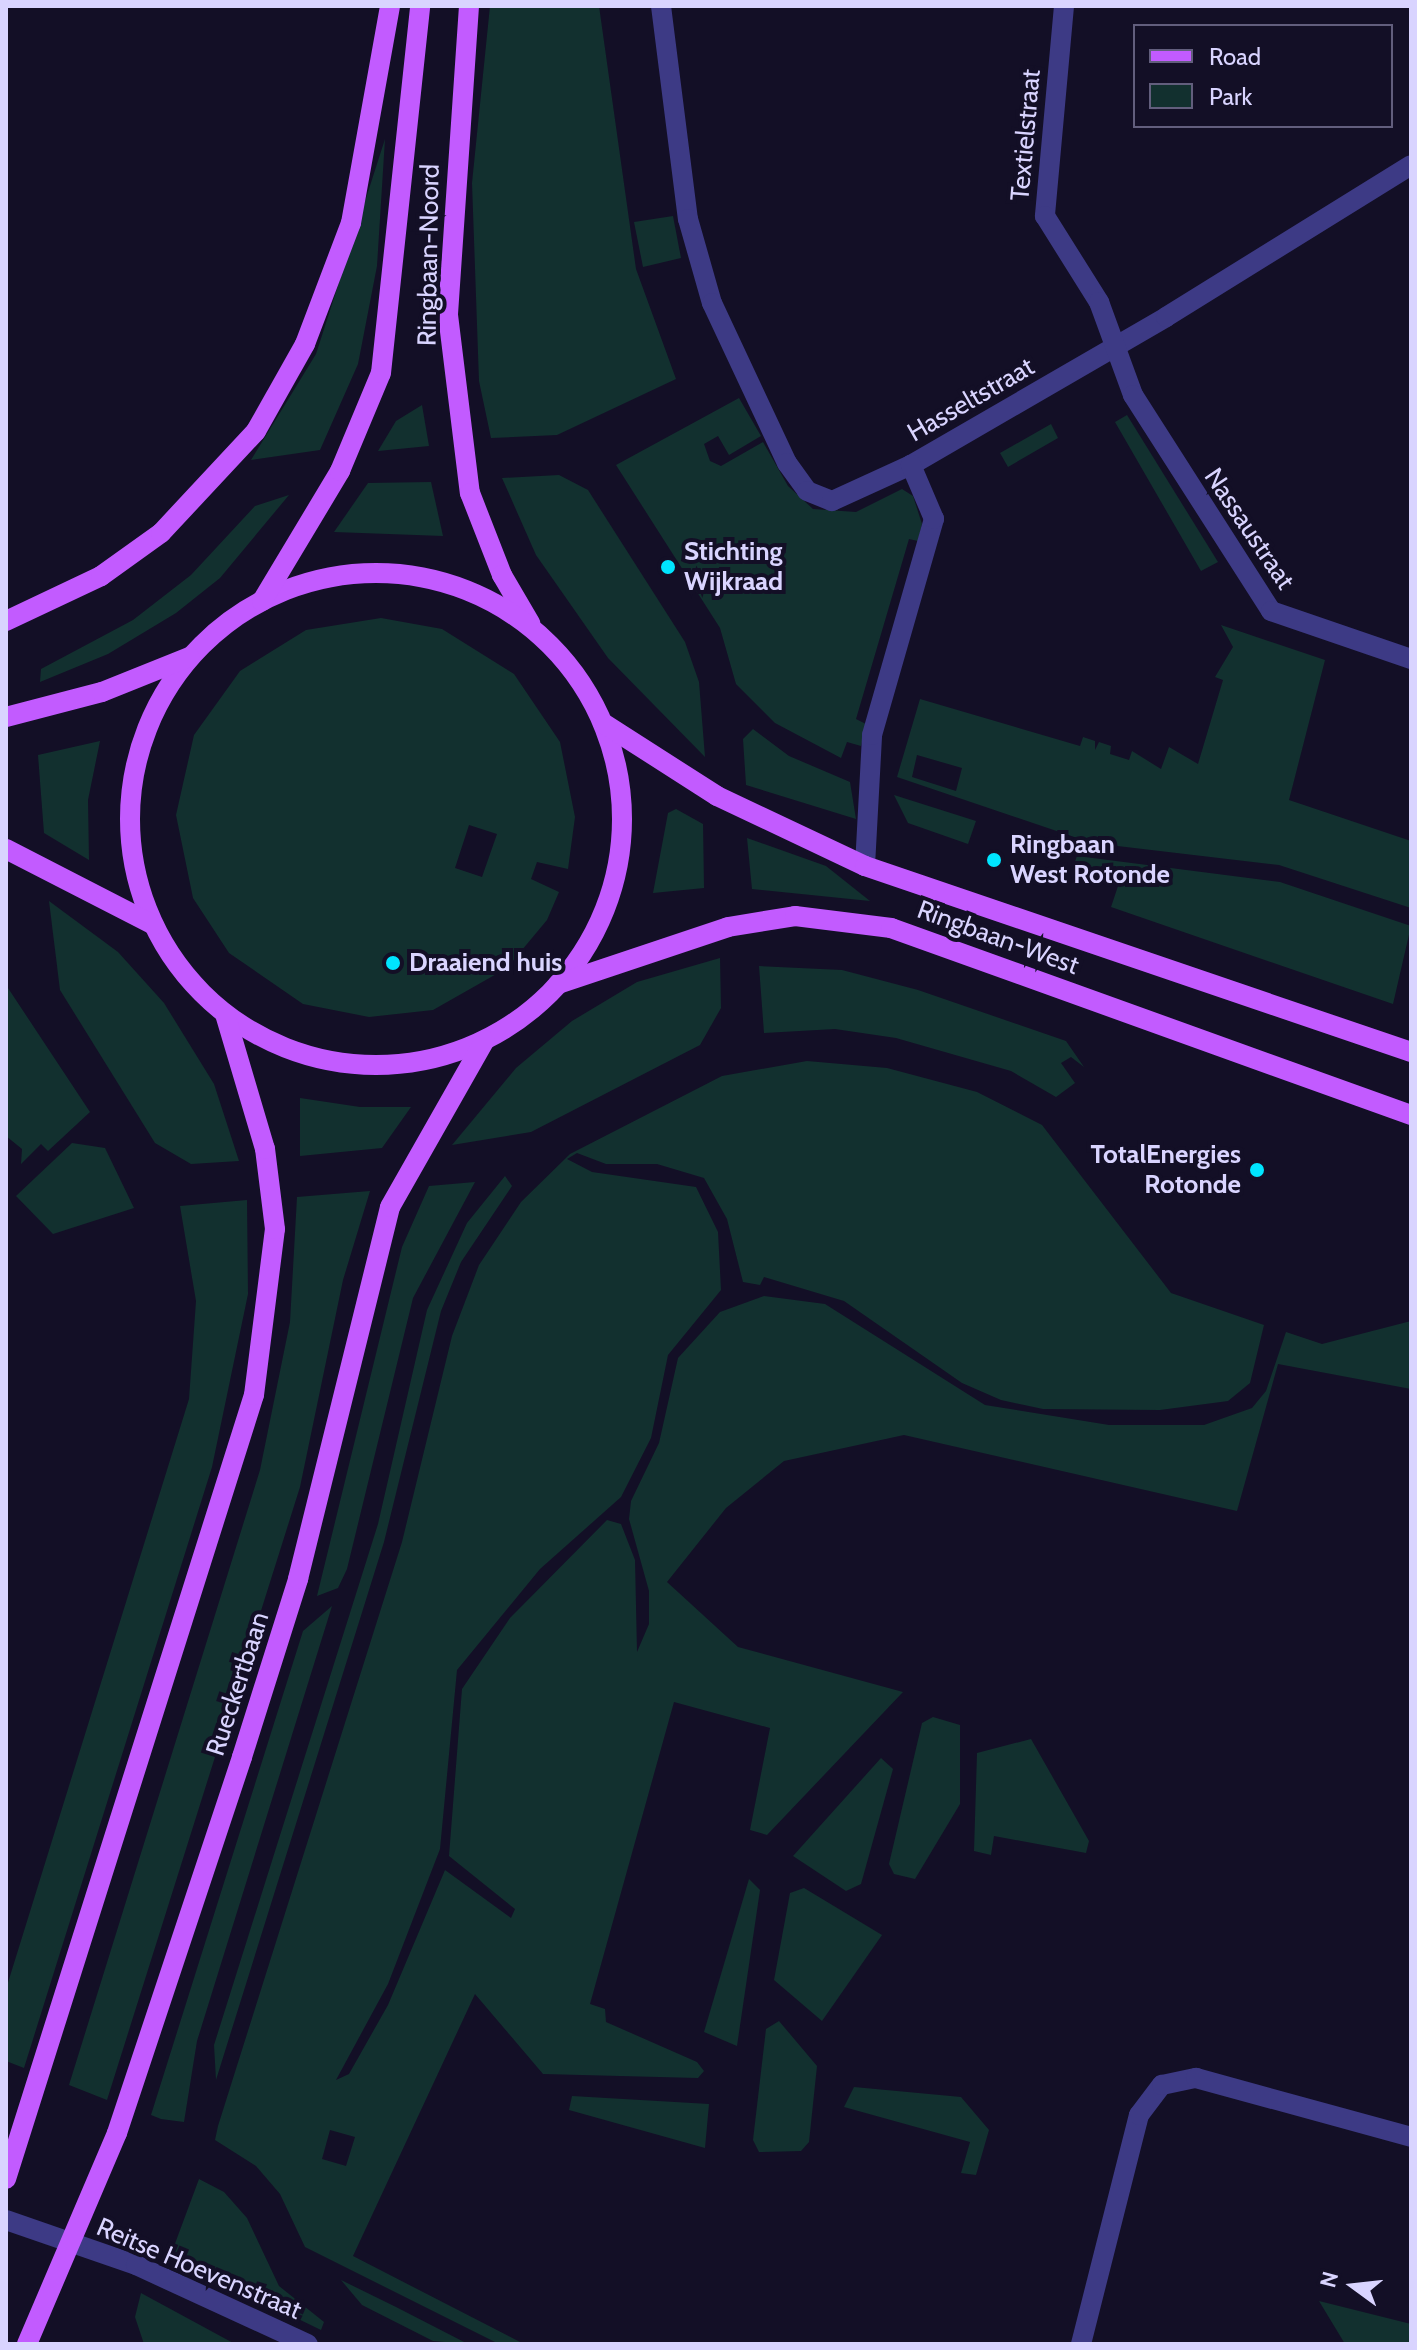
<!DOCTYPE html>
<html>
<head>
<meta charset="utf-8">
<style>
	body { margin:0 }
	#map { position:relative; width:1417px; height:2350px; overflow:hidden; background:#130f26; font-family:Cabin,sans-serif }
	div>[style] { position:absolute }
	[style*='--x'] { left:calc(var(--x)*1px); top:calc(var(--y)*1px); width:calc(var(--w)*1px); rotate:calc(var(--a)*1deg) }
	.green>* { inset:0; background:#12302f }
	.minor>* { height:20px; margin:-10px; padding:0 10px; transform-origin:10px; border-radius:10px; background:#3d3a85 }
	.major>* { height:20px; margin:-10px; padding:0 10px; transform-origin:10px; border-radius:10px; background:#c25bff }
	.major>.ring { margin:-10px; padding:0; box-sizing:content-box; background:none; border:20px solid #c25bff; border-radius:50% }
	.dots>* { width:22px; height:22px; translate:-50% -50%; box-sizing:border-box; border:4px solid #130f26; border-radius:50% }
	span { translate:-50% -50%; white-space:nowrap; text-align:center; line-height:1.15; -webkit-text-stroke:8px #130f26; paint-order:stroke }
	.street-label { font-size:26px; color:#d9d4ff }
	.poi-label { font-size:26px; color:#d9d4ff; font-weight:700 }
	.left { translate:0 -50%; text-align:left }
	.right { translate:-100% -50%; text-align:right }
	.frame { position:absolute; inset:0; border:8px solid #d9d4ff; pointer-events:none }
	.legend { position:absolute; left:1133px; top:24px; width:260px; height:104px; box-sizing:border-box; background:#130f26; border:2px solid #625e7d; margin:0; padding:10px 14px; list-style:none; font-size:24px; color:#d9d4ff }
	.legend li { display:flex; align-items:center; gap:16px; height:40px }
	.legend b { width:40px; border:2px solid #625e7d }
	.north { position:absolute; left:1313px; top:2246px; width:80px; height:80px; -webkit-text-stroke:6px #130f26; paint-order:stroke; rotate:285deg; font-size:22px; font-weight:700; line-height:32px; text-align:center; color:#d9d4ff }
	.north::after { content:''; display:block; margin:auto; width:28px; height:36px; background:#d9d4ff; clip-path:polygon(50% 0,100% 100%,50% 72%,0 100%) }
</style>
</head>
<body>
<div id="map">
	<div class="green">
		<div style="clip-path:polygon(490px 6px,599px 6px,636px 269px,676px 379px,557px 435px,491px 438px,479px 381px,472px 183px)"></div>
		<div style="clip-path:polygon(385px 139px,377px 266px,358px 364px,320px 450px,251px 460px,316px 354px)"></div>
		<div style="clip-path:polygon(673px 216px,681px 258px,643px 267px,634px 222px)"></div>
		<div style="clip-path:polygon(739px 398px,761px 436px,729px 455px,718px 436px,704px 444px,710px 461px,721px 466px,763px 442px,788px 486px,813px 509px,856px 512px,902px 489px,913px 496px,922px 524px,918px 541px,909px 539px,856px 719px,866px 724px,861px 746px,847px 742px,841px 758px,775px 723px,736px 684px,720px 628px,616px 465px)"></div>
		<div style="clip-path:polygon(422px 405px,429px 446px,378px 451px,396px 421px)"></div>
		<div style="clip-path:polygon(1127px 415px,1218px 562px,1201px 571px,1115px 422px)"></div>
		<div style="clip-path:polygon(1051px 424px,1058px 438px,1008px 467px,1000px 453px)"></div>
		<div style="clip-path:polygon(559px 475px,588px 490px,685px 642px,699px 682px,705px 757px,608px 658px,536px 555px,502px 478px)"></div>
		<div style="clip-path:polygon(431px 482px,443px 536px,334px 532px,368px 483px)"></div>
		<div style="clip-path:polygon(289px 495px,220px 578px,176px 613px,108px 654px,40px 682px,41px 669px,133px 620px,191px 575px,255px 506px)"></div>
		<div style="clip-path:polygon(evenodd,381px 618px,442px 629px,514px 674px,560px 742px,575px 817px,568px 869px,537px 862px,531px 879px,559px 892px,547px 920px,507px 968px,433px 1010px,369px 1017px,303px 1004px,229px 953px,193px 898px,176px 815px,194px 735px,240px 671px,306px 630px,381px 618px,469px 825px,497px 834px,482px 877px,455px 868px,469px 825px)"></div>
		<div style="clip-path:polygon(evenodd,1221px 625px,1325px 660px,1289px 800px,1411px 841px,1411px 908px,1279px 865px,1092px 843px,897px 777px,920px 699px,1080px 746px,1083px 737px,1095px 741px,1095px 750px,1099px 742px,1111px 746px,1110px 754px,1129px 760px,1132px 751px,1161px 769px,1169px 747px,1198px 764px,1223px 680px,1215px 677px,1233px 647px,1221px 625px,917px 755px,962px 768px,956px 791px,912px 777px,917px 755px)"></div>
		<div style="clip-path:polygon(753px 729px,789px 756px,850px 782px,856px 819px,746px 785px,743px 739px)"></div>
		<div style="clip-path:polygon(100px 741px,88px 800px,89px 860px,44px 833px,38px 755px)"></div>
		<div style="clip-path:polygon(894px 795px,976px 821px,968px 844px,908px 823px)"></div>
		<div style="clip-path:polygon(676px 809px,703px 824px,704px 888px,653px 893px,668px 813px)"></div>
		<div style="clip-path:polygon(747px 838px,826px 866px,870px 901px,752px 889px)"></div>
		<div style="clip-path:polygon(1077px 856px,1280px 882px,1411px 926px,1393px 1004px,1111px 907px,1118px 886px,1072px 870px)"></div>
		<div style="clip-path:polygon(49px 901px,118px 952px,164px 1003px,214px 1084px,239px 1161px,191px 1164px,155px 1143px,60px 990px)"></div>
		<div style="clip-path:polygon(720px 958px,721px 1008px,700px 1045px,531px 1132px,452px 1145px,516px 1068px,572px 1021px,637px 982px)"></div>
		<div style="clip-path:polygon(759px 966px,842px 970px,918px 990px,1066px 1041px,1084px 1067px,1071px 1057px,1061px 1063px,1075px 1083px,1056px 1097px,1011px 1071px,896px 1038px,835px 1029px,764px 1033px)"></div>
		<div style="clip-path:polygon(6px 985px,90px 1112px,48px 1151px,41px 1144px,21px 1164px,22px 1149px,6px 1136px)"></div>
		<div style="clip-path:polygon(evenodd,807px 1061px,887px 1068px,977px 1092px,1042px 1125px,1171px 1293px,1264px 1325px,1250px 1383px,1228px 1401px,1160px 1410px,1043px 1409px,1001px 1400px,962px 1383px,844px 1301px,764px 1277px,760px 1285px,743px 1282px,727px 1219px,704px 1178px,657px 1164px,606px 1164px,577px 1153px,567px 1159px,592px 1172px,696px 1187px,718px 1232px,721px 1290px,668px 1355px,651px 1438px,621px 1497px,540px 1569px,457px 1670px,440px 1849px,388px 1984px,336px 2080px,349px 2074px,388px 2005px,445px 1870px,511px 1918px,515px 1909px,449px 1856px,462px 1689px,510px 1618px,607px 1520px,621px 1524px,635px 1560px,637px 1652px,649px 1624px,649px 1591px,629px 1519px,631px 1501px,659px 1443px,678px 1358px,720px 1312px,764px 1296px,825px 1304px,985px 1405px,1109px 1425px,1204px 1425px,1252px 1408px,1266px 1391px,1286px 1332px,1322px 1344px,1411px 1321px,1411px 1389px,1278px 1364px,1237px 1511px,904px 1435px,784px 1461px,726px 1508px,667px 1582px,738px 1647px,903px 1692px,767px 1835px,750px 1830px,770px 1728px,674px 1702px,590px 2004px,605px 2009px,606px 2022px,697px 2062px,704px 2071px,698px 2078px,543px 2074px,475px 1994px,353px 2256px,524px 2344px,499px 2344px,305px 2247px,280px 2194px,256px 2166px,215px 2140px,218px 2126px,402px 1542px,452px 1336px,479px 1265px,521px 1202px,570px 1154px,722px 1076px,807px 1061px,330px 2130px,355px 2137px,346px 2166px,322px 2159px,330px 2130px)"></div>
		<div style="clip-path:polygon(300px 1098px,360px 1107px,411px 1107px,382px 1148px,300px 1156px)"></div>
		<div style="clip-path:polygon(72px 1143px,105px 1148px,134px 1208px,53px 1234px,16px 1196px)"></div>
		<div style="clip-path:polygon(505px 1176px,512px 1186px,461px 1262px,441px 1311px,384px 1542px,216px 2080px,214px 2045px,378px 1524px,427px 1310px,467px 1223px)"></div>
		<div style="clip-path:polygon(475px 1182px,413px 1298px,347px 1569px,338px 1588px,317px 1596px,402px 1247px,429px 1186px)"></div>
		<div style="clip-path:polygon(370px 1191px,343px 1280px,300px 1487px,107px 2100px,69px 2085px,260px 1470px,290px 1322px,297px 1197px)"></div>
		<div style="clip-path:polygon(247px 1200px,248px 1294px,212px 1467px,24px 2068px,6px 2061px,6px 1989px,189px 1399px,196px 1301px,180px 1206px)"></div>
		<div style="clip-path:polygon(332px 1606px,197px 2041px,184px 2122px,161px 2119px,151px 2115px,303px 1631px)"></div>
		<div style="clip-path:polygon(933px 1717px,960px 1725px,960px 1804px,915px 1879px,894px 1874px,889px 1864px,922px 1723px)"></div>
		<div style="clip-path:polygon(1031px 1739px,1089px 1841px,1086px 1853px,994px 1836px,991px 1855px,974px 1851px,977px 1753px)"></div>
		<div style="clip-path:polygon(881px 1758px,893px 1769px,861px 1884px,846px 1891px,793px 1856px)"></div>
		<div style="clip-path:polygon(749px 1879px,760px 1890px,737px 2046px,704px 2032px)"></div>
		<div style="clip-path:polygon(804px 1888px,882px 1935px,822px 2021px,774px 1980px,790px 1893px)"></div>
		<div style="clip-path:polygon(779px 2021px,817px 2066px,809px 2142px,801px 2151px,759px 2152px,753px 2140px,766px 2029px)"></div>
		<div style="clip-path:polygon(854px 2087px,961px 2097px,989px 2130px,976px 2175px,961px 2173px,970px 2142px,844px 2107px)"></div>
		<div style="clip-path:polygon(572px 2096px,709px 2104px,705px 2148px,569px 2110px)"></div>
		<div style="clip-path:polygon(199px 2179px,224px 2192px,247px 2218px,279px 2286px,324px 2322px,321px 2330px,170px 2257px)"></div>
		<div style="clip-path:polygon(341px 2280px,396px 2307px,468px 2344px,433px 2341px,362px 2305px)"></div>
		<div style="clip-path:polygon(141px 2293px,235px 2344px,144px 2344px,135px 2317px)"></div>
		<div style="clip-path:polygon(1319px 2301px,1411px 2324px,1411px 2344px,1345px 2344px)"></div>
	</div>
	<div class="minor">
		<div style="--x:661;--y:6;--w:215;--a:82.8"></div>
		<div style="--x:688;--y:219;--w:87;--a:74.1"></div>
		<div style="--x:712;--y:303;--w:177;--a:64.9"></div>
		<div style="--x:787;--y:463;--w:34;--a:54"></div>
		<div style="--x:807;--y:491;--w:27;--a:22"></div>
		<div style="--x:832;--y:501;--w:87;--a:-24.5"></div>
		<div style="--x:911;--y:465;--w:295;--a:-30.1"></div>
		<div style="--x:1166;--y:317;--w:288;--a:-31.8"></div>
		<div style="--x:1064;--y:6;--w:211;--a:95.2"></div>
		<div style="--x:1045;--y:216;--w:102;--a:57.9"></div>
		<div style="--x:1099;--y:302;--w:99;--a:69.9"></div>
		<div style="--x:1133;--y:395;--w:256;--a:57.4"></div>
		<div style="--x:1271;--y:611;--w:148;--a:18.9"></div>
		<div style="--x:865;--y:866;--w:131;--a:-86.9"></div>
		<div style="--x:872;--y:735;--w:225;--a:-74"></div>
		<div style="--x:934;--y:519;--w:59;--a:-113.1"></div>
		<div style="--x:6;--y:2220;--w:138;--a:19.1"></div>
		<div style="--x:136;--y:2265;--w:189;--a:24.7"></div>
		<div style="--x:1081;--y:2344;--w:236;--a:-75.8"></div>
		<div style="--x:1139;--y:2115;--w:38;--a:-53"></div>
		<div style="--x:1162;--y:2085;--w:35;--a:-12"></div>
		<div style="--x:1196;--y:2078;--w:223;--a:15.3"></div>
	</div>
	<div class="major">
		<div style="--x:469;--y:6;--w:310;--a:93.9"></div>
		<div style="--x:448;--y:315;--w:179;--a:83"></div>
		<div style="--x:470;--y:493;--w:88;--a:68.7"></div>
		<div style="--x:502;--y:575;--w:56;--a:59.7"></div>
		<div class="ring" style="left:130px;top:573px;width:472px;height:472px"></div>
		<div style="--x:262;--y:601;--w:152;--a:-59"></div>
		<div style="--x:340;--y:471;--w:106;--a:-67.3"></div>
		<div style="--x:381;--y:373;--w:369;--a:-83.9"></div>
		<div style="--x:6;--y:621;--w:105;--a:-25.3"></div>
		<div style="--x:101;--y:576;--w:74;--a:-35.6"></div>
		<div style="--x:161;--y:533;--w:139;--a:-47"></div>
		<div style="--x:256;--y:431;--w:100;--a:-60.6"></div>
		<div style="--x:305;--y:344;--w:129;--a:-69.2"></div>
		<div style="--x:351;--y:223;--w:220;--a:-79.8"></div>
		<div style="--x:6;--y:717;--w:99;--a:-14.6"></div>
		<div style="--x:102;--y:692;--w:94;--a:-21.9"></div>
		<div style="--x:603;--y:723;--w:135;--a:32.6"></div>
		<div style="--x:717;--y:796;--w:164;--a:25.3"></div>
		<div style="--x:865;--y:866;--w:577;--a:18.81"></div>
		<div style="--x:6;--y:849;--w:166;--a:27.2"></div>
		<div style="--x:558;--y:984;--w:179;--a:-18.5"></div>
		<div style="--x:728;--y:927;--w:68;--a:-9.3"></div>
		<div style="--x:795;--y:916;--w:97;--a:7.1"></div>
		<div style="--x:891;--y:928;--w:553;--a:19.78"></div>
		<div style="--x:6;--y:2179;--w:822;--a:-72.45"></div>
		<div style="--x:254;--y:1395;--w:167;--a:-82.8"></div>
		<div style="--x:275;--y:1229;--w:81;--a:-97.1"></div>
		<div style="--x:265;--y:1149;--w:141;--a:-106.5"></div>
		<div style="--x:27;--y:2344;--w:229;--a:-66.9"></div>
		<div style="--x:117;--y:2133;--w:396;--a:-71.6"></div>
		<div style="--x:242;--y:1757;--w:187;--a:-72.5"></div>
		<div style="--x:298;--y:1579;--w:383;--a:-76.1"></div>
		<div style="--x:390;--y:1207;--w:192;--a:-60.4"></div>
	</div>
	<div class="dots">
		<div style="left:668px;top:567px;background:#00e5ff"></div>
		<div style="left:994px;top:860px;background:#00e5ff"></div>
		<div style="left:393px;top:963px;background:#00e5ff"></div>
		<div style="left:1257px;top:1170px;background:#00e5ff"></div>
	</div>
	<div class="street-label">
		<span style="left:1026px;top:135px;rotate:-85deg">Textielstraat</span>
		<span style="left:429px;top:255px;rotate:-89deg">Ringbaan-Noord</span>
		<span style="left:971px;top:400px;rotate:-30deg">Hasseltstraat</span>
		<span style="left:1249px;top:529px;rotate:56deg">Nassaustraat</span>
		<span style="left:998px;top:938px;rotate:20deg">Ringbaan-West</span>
		<span style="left:238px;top:1684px;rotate:-72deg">Rueckertbaan</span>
		<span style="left:199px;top:2269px;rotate:23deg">Reitse Hoevenstraat</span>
	</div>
	<div class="poi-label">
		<span class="left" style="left:684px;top:567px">Stichting<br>Wijkraad</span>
		<span class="left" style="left:1010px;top:860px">Ringbaan<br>West Rotonde</span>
		<span class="left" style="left:409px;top:963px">Draaiend huis</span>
		<span class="right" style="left:1241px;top:1170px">TotalEnergies<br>Rotonde</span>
	</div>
	<div class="frame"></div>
	<ul class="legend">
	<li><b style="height:10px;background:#c25bff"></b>Road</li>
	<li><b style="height:22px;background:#12302f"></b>Park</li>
	</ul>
	<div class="north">N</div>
</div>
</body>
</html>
